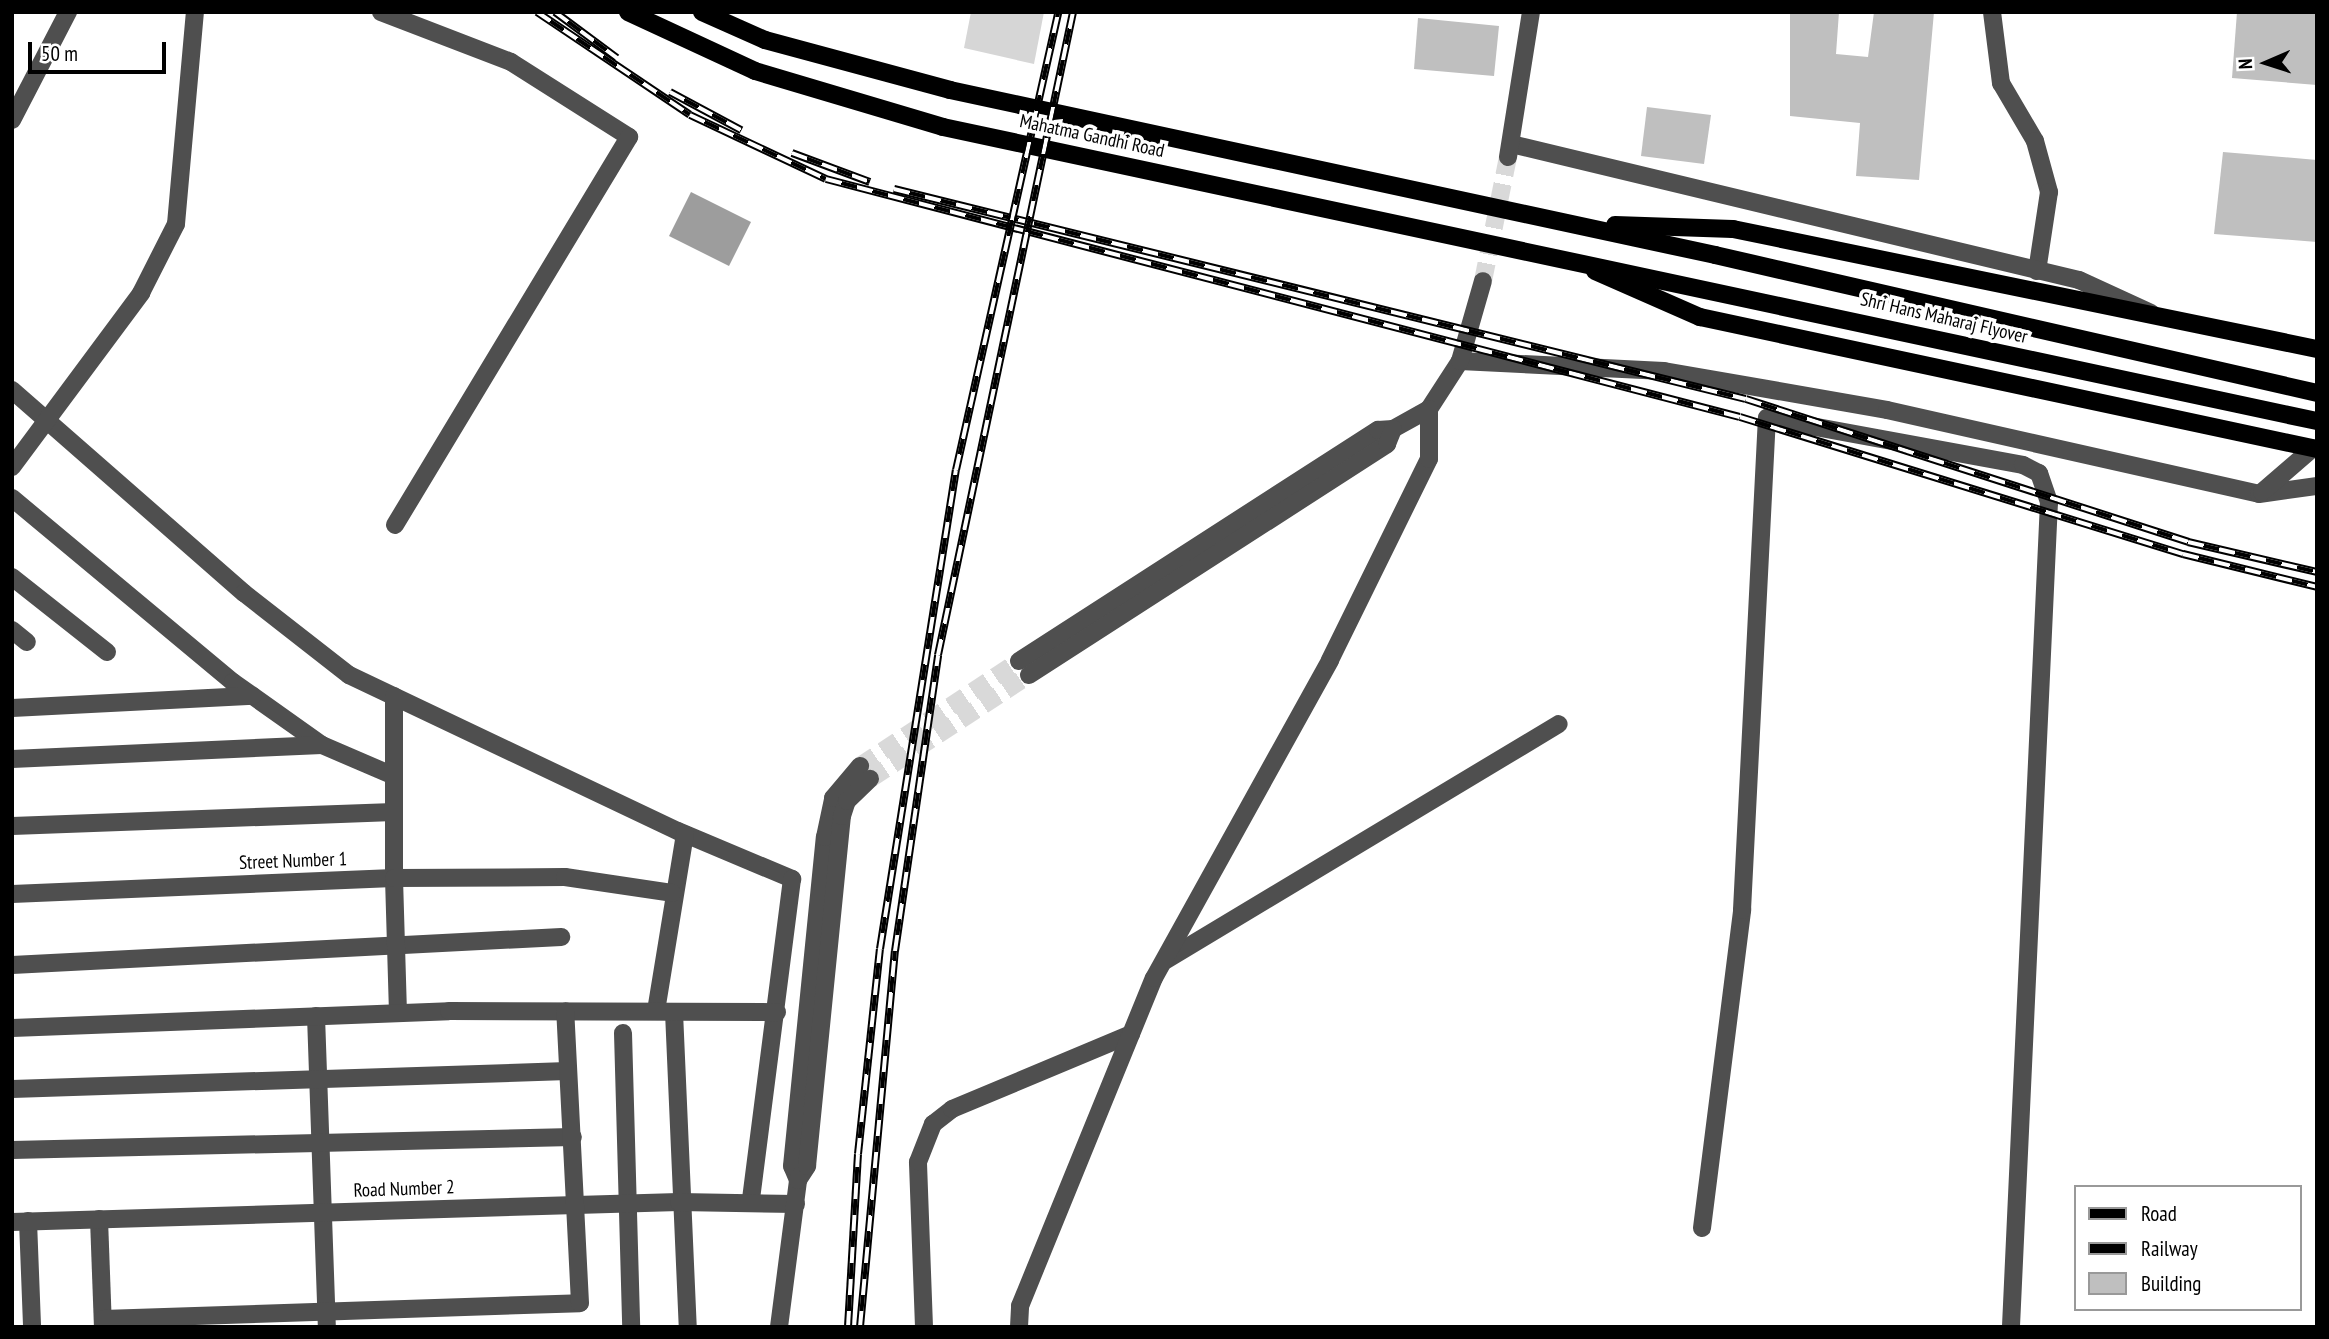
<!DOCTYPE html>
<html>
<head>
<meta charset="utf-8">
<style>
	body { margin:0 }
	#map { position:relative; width:2329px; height:1339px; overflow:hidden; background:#fff; font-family:"PT Sans Narrow",sans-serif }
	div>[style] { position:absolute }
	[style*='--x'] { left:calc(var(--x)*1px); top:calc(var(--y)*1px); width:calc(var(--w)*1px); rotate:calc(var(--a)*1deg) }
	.green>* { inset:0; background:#d6d6d6 }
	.water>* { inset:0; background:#9d9d9d }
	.building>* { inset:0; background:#bfbfbf }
	.minor-tunnel>* { height:18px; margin-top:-9px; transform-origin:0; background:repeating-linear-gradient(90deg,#d9d9d9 0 18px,transparent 0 27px) }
	.minor>* { height:18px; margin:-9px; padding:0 9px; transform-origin:9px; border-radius:9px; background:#4f4f4f }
	.major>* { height:18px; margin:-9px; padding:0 9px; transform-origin:9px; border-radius:9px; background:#000 }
	.rail>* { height:8px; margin-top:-4px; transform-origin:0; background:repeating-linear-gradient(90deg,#fff 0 16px,#000 0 32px); box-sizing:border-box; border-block:2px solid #000 }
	span { translate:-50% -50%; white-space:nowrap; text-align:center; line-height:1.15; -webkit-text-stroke:7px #fff; paint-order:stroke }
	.street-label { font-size:19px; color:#000 }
	.frame { position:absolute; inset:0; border:14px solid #000; pointer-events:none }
	.legend { position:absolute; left:2074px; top:1185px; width:228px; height:126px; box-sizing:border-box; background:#fff; border:2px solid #999; margin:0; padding:9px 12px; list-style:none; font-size:21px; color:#000 }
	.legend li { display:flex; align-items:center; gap:14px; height:35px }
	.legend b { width:35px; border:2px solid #999 }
	.north { position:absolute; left:2231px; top:28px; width:70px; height:70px; -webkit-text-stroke:5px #fff; paint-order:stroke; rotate:267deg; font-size:19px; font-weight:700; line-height:28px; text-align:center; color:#000 }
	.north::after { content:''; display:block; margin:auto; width:24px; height:32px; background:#000; clip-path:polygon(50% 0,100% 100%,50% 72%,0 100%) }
	.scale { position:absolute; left:28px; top:42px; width:138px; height:32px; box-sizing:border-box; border:4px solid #000; border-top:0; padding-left:9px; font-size:21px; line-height:24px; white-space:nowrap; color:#000; -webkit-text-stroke:5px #fff; paint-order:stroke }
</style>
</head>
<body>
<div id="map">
	<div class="green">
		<div style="clip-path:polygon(971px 12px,1044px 12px,1034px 64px,964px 48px)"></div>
	</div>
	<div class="water">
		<div style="clip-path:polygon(691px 192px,751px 222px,729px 266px,669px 236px)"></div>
	</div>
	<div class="building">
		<div style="clip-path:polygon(1790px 12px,1839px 12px,1836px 54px,1868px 57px,1874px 12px,1934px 12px,1919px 180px,1856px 176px,1860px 123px,1790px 116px)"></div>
		<div style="clip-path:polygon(2237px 12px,2317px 12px,2317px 85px,2232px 78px)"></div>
		<div style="clip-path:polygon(1418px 18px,1499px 26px,1494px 76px,1414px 69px)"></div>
		<div style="clip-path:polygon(1647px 107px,1711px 115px,1704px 164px,1641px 156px)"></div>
		<div style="clip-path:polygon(2223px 152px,2317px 160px,2317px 242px,2214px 234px)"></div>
	</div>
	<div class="minor-tunnel">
		<div style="--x:1483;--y:281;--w:126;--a:-78.6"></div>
		<div style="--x:860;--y:766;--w:191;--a:-33.4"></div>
		<div style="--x:870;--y:779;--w:190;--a:-33.2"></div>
	</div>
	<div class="minor">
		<div style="--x:381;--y:12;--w:139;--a:21"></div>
		<div style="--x:511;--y:62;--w:140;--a:32.4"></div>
		<div style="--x:629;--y:137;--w:453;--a:121.1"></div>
		<div style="--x:1992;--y:12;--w:72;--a:82.8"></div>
		<div style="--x:2001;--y:83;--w:67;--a:59.6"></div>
		<div style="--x:2035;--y:141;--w:53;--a:74.6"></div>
		<div style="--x:2049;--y:192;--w:80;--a:98.6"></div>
		<div style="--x:12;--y:120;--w:122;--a:-62.6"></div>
		<div style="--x:1511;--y:144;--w:584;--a:13.47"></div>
		<div style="--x:2079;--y:280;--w:79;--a:24.6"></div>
		<div style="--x:1508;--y:157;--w:147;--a:-81"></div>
		<div style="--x:1460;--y:361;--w:204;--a:2.8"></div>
		<div style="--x:1664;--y:371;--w:226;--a:9.9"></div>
		<div style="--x:1887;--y:410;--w:381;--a:12.7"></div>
		<div style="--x:2259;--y:494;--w:59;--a:-7.9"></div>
		<div style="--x:12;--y:390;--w:308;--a:41.2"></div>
		<div style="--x:244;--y:593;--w:133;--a:38"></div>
		<div style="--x:349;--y:675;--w:364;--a:25.4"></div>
		<div style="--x:678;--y:831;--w:124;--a:22.8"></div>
		<div style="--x:792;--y:879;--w:325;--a:97.3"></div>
		<div style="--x:12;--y:467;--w:217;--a:-53.4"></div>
		<div style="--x:141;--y:293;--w:77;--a:-63.1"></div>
		<div style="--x:176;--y:224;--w:213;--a:-84.9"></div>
		<div style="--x:2262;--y:492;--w:67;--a:-40.8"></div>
		<div style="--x:12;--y:498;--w:288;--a:39.8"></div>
		<div style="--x:233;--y:682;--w:109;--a:35.3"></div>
		<div style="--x:322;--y:745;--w:78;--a:23.3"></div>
		<div style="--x:12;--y:577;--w:121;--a:38.3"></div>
		<div style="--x:12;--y:630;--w:19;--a:39"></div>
		<div style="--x:1019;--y:661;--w:427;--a:-32.8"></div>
		<div style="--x:1378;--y:430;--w:15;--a:-4"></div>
		<div style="--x:1393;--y:429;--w:41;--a:-29.1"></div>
		<div style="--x:1429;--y:409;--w:57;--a:-57.1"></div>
		<div style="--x:1460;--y:361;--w:83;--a:-74"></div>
		<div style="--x:1029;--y:675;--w:426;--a:-32.8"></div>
		<div style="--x:1387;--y:444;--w:16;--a:-68"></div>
		<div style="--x:12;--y:708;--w:241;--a:-2.9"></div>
		<div style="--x:12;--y:759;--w:310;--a:-2.6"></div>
		<div style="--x:12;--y:826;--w:382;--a:-2.1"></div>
		<div style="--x:12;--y:894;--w:382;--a:-2.4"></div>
		<div style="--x:394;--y:878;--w:182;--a:-90"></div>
		<div style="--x:1166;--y:960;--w:458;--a:-31"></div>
		<div style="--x:12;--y:965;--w:550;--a:-2.92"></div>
		<div style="--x:656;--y:1011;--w:179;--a:-80.7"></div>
		<div style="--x:674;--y:1012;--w:315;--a:87.5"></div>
		<div style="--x:398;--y:1013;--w:135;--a:-91.7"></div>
		<div style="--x:394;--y:878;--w:171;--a:-0.3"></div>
		<div style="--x:565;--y:877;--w:108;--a:8.5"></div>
		<div style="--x:316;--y:1016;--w:311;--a:88"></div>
		<div style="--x:12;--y:1028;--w:437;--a:-2.2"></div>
		<div style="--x:449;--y:1011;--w:328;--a:0.2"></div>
		<div style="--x:623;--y:1033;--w:294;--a:88.4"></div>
		<div style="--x:12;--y:1089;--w:556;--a:-1.85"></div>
		<div style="--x:12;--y:1150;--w:561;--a:-1.33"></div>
		<div style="--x:798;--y:1180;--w:15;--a:-113"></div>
		<div style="--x:792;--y:1166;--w:331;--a:-84.3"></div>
		<div style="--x:825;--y:837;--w:40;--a:-78"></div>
		<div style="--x:833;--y:798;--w:42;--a:-49.8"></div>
		<div style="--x:99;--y:1219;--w:108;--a:87.9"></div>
		<div style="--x:28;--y:1221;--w:106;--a:87.8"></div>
		<div style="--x:12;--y:1222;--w:667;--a:-1.72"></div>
		<div style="--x:679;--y:1202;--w:117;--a:1"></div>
		<div style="--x:1702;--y:1228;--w:321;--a:-82.8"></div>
		<div style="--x:1742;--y:910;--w:493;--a:-87.1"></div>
		<div style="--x:1767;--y:418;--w:260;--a:10.4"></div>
		<div style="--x:2023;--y:465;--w:18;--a:27"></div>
		<div style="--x:2039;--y:473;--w:31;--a:71"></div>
		<div style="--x:2049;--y:502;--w:826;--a:92.64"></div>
		<div style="--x:103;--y:1319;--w:477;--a:-1.9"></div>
		<div style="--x:580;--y:1303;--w:292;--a:-92.9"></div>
		<div style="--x:779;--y:1327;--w:148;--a:-82.6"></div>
		<div style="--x:798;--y:1180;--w:17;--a:-57"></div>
		<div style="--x:807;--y:1166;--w:352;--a:-84.3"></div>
		<div style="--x:842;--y:816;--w:16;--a:-72"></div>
		<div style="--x:847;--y:801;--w:32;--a:-44"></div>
		<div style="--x:924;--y:1327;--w:165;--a:-92.1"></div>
		<div style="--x:918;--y:1162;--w:41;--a:-68.5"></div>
		<div style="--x:933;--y:1124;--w:24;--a:-38"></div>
		<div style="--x:952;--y:1109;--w:194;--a:-22.7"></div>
		<div style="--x:1019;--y:1327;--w:21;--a:-87"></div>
		<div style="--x:1020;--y:1306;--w:354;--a:-67.8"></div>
		<div style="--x:1154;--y:978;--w:363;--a:-61"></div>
		<div style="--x:1330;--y:660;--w:224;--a:-63.8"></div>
		<div style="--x:1429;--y:459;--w:50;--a:-90"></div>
	</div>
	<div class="major">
		<div style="--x:628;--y:12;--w:140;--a:24.9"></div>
		<div style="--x:755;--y:71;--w:196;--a:16.6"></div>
		<div style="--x:943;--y:127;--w:1405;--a:12.08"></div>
		<div style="--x:702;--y:12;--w:69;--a:24"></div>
		<div style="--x:765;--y:40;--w:192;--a:15.1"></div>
		<div style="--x:950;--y:90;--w:783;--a:12.17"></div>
		<div style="--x:1715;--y:255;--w:618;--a:12.91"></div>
		<div style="--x:1615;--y:225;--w:118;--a:1.9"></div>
		<div style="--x:1733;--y:229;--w:596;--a:11.61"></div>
		<div style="--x:1595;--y:271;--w:115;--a:23.7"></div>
		<div style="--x:1700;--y:317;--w:631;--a:12.08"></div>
	</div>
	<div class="rail">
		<div style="--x:537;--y:12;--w:184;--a:33.9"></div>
		<div style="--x:690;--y:115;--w:150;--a:25.2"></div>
		<div style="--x:826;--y:179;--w:944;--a:14.6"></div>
		<div style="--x:1740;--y:417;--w:464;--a:17.2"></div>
		<div style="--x:2183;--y:554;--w:138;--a:13.8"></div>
		<div style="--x:555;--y:12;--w:77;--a:36.6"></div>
		<div style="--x:670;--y:92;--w:81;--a:28.2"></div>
		<div style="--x:792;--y:153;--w:83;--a:20.4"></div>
		<div style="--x:894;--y:189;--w:877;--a:13.85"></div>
		<div style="--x:1746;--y:399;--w:465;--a:17.9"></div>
		<div style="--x:2188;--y:542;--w:132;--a:13.1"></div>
		<div style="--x:848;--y:1327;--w:173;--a:-86.7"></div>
		<div style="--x:858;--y:1154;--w:206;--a:-83.9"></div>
		<div style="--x:880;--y:949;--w:485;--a:-81"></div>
		<div style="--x:956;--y:470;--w:469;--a:-77.4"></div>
		<div style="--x:860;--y:1327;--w:378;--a:-84.7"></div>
		<div style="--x:895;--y:951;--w:299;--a:-81.7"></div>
		<div style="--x:938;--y:655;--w:657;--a:-78.14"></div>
	</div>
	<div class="street-label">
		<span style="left:1092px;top:136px;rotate:12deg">Mahatma Gandhi Road</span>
		<span style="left:1944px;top:318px;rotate:13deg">Shri Hans Maharaj Flyover</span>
		<span style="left:293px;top:861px;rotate:-2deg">Street Number 1</span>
		<span style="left:404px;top:1189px;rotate:-2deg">Road Number 2</span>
	</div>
	<div class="frame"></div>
	<ul class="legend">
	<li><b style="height:9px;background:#000"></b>Road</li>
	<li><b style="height:9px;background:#000"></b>Railway</li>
	<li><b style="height:19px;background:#bfbfbf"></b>Building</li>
	</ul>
	<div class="north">N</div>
	<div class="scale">50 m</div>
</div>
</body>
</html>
